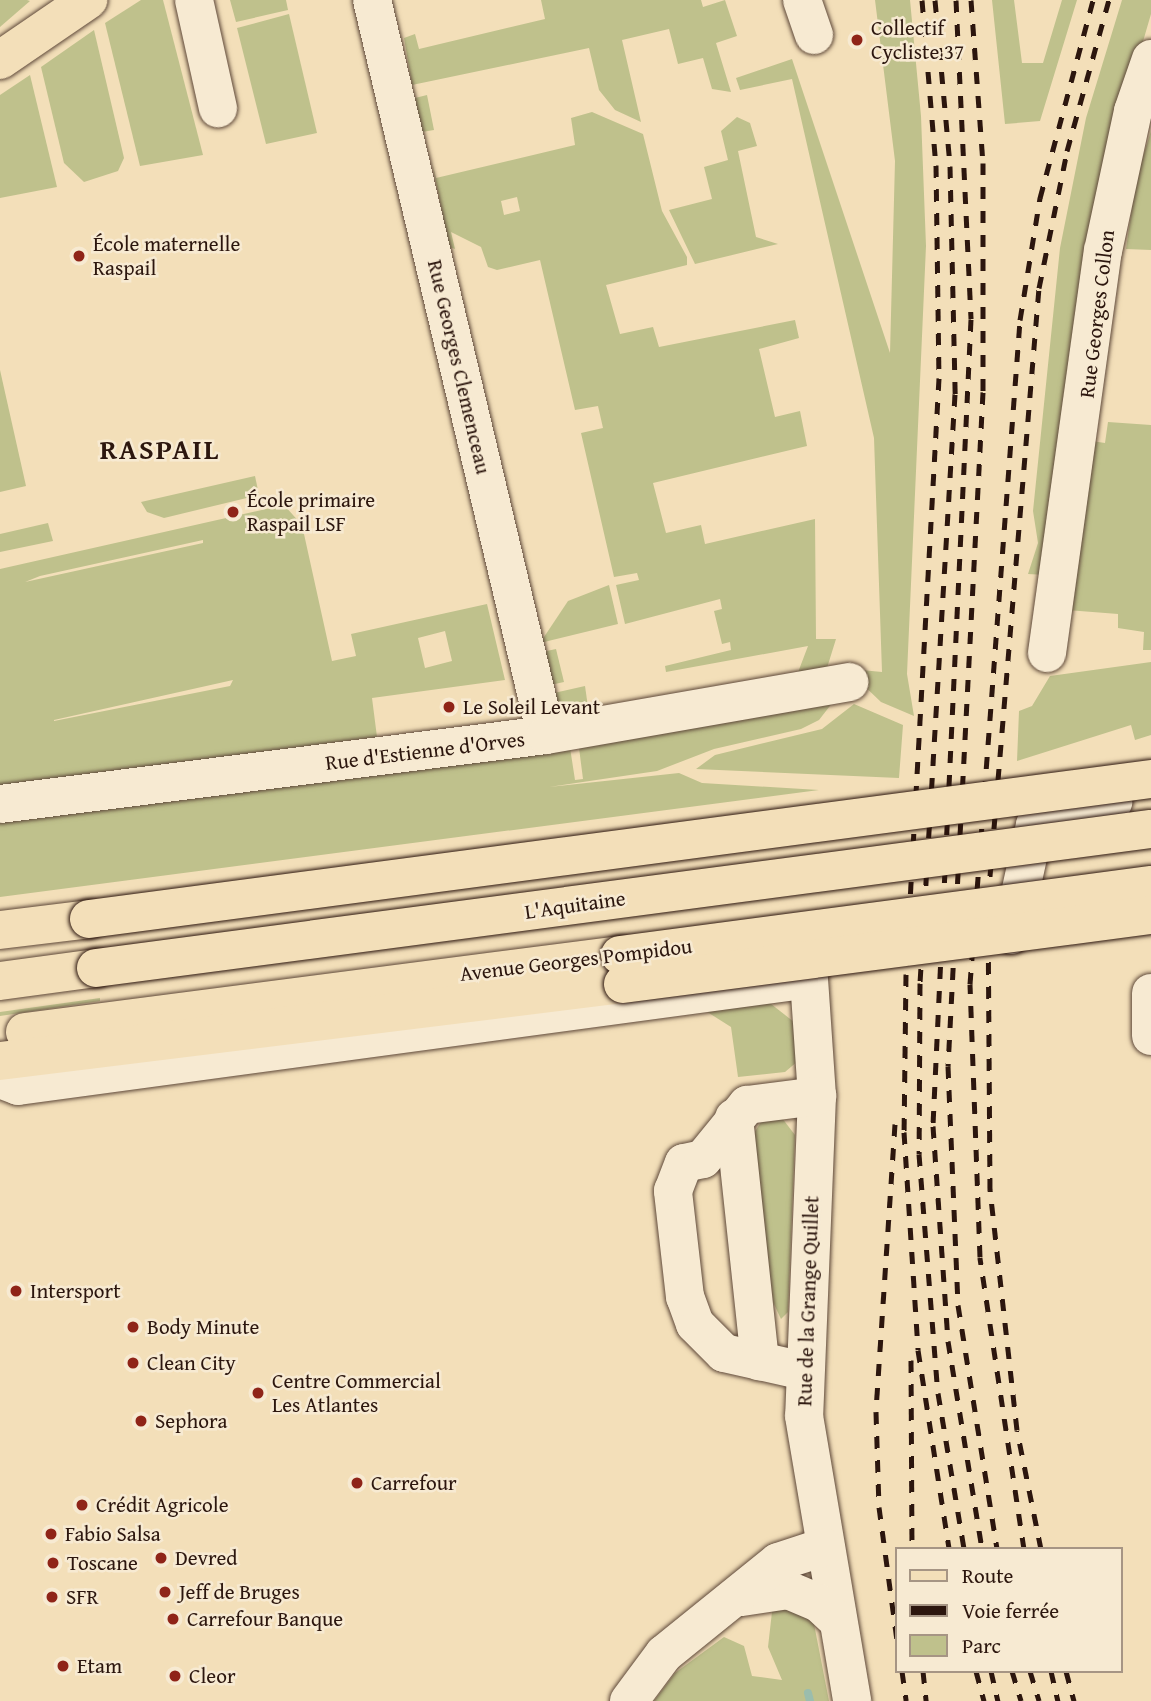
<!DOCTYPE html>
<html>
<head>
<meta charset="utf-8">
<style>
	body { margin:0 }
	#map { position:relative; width:1151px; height:1701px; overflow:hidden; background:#f3dfb9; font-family:"Gentium Book Plus",serif }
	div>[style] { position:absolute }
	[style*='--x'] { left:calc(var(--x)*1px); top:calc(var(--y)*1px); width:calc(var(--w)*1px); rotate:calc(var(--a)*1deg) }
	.green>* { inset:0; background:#bfc18c }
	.stream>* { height:8px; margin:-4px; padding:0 4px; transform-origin:4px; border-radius:4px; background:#9bbdad }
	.roads { filter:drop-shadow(0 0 2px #5e4839) drop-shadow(0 0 2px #5e4839) }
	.minor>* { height:38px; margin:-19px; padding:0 19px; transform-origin:19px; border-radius:19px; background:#f7ead2 }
	.major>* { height:38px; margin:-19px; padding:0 19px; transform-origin:19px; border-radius:19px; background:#f3dfb9 }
	.highway>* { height:38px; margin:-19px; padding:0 19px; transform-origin:19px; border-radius:19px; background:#f3dfb9 }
	.rail>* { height:5px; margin-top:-2.5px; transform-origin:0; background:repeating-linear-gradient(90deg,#2c160e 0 12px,transparent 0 24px) }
	.bridges { filter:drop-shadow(0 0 2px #2c160e) drop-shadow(0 0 2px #2c160e) }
	.major-bridge>* { height:38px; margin:-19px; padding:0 19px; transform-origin:19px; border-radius:19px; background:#f3dfb9 }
	.highway-bridge>* { height:38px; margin:-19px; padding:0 19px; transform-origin:19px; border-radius:19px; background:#f3dfb9 }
	.dots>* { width:19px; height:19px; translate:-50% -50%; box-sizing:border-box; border:4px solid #f7ead2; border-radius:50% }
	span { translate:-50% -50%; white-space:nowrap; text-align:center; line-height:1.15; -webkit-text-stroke:5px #f7ead2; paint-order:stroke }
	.poi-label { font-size:21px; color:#2c160e }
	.left { translate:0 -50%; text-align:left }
	.street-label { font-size:21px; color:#2c160e }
	.district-label { font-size:28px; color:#2c160e; font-weight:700; letter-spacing:2px }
	.legend { position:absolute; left:895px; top:1547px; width:228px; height:126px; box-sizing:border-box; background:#f7ead2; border:2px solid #a69584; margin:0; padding:9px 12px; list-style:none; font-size:21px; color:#2c160e }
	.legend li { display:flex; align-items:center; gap:14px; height:35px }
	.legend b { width:35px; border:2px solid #a69584 }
</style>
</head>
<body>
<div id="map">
	<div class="green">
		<div style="clip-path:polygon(0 0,27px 0,30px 1px,0 27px)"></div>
		<div style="clip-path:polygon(141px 0,163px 0,203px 155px,140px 166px,105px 23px)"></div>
		<div style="clip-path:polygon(230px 0,286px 0,288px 10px,236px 22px)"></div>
		<div style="clip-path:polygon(541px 0,701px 0,703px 7px,725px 0,737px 36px,716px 43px,731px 92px,712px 89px,703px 58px,678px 64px,669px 29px,622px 40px,641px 122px,615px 110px,599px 90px,589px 48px,412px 85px,404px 38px,415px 34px,419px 49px,545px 19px)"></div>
		<div style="clip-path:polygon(875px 0,910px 0,921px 116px,926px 246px,907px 674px,914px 716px,881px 702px,859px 681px,861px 670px,882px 672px,874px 438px,792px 79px,740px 90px,736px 78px,792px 59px,890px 353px,895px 161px)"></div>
		<div style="clip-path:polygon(992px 0,1014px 0,1022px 63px,1043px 63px,1062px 0,1077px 0,1040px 121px,1005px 124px)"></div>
		<div style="clip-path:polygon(1122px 0,1151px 0,1151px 14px,1109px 158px,1046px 575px,1028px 574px,1038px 543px,1033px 511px,1060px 248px,1086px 118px)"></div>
		<div style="clip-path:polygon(289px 14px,317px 133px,266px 144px,237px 28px)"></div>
		<div style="clip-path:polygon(94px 30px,124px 158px,118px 171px,84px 182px,64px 163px,41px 67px)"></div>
		<div style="clip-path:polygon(30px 75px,57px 187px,0 198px,0 95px)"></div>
		<div style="clip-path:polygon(427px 95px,434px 130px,422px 132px,415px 98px)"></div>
		<div style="clip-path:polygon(evenodd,592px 112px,643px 134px,662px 211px,687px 257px,687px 265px,606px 285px,620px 334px,653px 327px,659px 347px,795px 320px,799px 338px,759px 349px,775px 417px,800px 411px,807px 446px,653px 483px,666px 533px,701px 525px,705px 544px,815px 519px,816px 639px,836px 639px,827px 668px,797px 675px,808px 646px,666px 672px,665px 666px,731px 650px,730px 642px,722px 644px,714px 611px,722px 609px,720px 599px,625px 624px,616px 585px,639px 580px,637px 573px,614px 577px,581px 433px,603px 428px,598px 406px,575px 410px,540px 260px,497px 270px,488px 267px,481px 247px,451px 232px,455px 249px,449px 247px,432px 162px,436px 178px,575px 145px,571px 118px,592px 112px,517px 197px,520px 211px,504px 215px,501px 201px,517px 197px)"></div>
		<div style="clip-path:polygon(737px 117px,750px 123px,757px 146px,738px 151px,756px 237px,778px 244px,695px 264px,669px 210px,712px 199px,704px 167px,728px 160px,721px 131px)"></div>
		<div style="clip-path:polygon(1151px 131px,1151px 250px,1126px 249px,1136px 179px)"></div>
		<div style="clip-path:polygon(0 370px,26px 486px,0 492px)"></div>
		<div style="clip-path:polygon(1108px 422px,1151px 425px,1151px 650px,1143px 650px,1144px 632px,1118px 628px,1118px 614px,1067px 610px,1085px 440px,1105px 443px)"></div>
		<div style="clip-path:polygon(255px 476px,259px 495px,164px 518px,147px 512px,141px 502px)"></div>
		<div style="clip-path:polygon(evenodd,284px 505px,302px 525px,332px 661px,356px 656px,351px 634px,487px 604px,505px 680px,372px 698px,377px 737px,0 787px,0 569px,284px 505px,203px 540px,203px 543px,25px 582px,40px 576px,203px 540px,284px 505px,445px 631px,452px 661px,425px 668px,418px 638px,445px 631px,284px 505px,233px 680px,230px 686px,54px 721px,54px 720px,233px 680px)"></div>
		<div style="clip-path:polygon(48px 523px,53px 541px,0 552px,0 534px)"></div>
		<div style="clip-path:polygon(609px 585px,618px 624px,540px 643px,568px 601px)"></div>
		<div style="clip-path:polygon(556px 649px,564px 682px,550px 685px,542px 652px)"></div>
		<div style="clip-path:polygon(1151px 662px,1151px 735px,1135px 740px,1131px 725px,1017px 761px,1019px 711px,1032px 706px,1050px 676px)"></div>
		<div style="clip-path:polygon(585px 686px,588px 707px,565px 709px,556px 700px,554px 693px)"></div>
		<div style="clip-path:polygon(840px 693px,819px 720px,801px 729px,714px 749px,657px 771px,549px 787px,679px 773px,702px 783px,819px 790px,0 897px,0 819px,569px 741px,575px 780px,583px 779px,578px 740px)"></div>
		<div style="clip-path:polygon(854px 704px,903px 725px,899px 778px,696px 769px,715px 755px,822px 729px)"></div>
		<div style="clip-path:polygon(100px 998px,100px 1001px,0 1016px,0 1012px)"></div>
		<div style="clip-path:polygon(766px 1000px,794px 1022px,798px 1061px,785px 1072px,738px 1077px,731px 1027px,701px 1008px)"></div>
		<div style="clip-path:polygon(782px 1118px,795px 1135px,788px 1312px,781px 1319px,773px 1302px,754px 1133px,761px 1122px)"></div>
		<div style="clip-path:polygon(773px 1603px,799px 1611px,814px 1624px,829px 1701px,654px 1701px,675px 1673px,724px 1637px,744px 1646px,752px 1676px,782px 1680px,768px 1647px)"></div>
	</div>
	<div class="stream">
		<div style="--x:808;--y:1693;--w:8;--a:76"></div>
	</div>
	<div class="roads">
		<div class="minor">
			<div style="--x:194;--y:0;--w:111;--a:77.5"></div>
			<div style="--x:372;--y:0;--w:755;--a:76.68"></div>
			<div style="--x:802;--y:0;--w:37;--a:71"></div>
			<div style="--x:1047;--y:653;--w:406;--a:-82.1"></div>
			<div style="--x:1103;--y:251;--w:143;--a:-77.9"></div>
			<div style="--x:1133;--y:111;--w:55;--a:-70.9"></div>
			<div style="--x:0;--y:804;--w:550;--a:-7.2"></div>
			<div style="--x:546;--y:735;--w:308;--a:-9.9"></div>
			<div style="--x:1011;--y:935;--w:113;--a:-77.7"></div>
			<div style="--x:1035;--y:825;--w:32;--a:-28"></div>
			<div style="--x:1063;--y:810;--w:51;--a:-9.1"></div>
			<div style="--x:809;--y:979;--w:117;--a:86.1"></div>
			<div style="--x:817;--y:1096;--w:320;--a:92.3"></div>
			<div style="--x:804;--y:1416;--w:289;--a:80.4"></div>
			<div style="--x:1151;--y:993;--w:43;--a:90"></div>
			<div style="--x:0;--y:1079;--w:19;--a:21"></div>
			<div style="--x:18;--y:1086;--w:798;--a:-7.7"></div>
			<div style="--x:734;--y:1118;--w:245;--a:83.9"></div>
			<div style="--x:804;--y:1371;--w:82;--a:-167.3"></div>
			<div style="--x:724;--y:1353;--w:41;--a:-135"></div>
			<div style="--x:695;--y:1324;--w:29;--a:-110"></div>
			<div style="--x:685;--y:1297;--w:107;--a:-96.5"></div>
			<div style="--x:673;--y:1191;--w:30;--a:-69"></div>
			<div style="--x:684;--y:1163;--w:19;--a:-12"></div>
			<div style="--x:703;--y:1159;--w:70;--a:-50.8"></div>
			<div style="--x:747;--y:1105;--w:71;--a:-7.3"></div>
			<div style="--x:742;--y:1597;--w:47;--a:-8.7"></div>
			<div style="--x:788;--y:1590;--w:34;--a:23"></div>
			<div style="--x:819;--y:1603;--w:25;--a:43"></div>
			<div style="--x:629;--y:1701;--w:59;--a:-53.3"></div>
			<div style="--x:664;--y:1654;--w:146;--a:-38.9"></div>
			<div style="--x:778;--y:1562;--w:48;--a:-18.1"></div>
		</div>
		<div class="major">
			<div style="--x:0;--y:60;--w:107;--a:-34.3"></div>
			<div style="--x:25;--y:1032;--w:600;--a:-7.37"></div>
			<div style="--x:0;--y:1061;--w:628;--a:-7.05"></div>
		</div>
		<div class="highway">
			<div style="--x:0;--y:930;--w:90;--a:-7"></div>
			<div style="--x:0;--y:981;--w:97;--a:-7.7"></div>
		</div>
	</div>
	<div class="rail">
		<div style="--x:922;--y:0;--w:166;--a:85.2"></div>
		<div style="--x:936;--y:165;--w:213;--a:89.2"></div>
		<div style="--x:939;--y:378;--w:597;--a:93.17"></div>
		<div style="--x:906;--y:974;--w:158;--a:90.7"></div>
		<div style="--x:904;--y:1132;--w:218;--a:86.3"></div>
		<div style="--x:918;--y:1350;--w:201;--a:81.1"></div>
		<div style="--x:935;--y:0;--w:167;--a:84.8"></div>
		<div style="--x:950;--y:166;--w:228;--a:88.7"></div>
		<div style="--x:955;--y:394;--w:590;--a:93.4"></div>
		<div style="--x:920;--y:983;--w:171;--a:90.3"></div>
		<div style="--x:919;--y:1154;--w:240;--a:85.5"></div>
		<div style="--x:938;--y:1393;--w:158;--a:80.5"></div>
		<div style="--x:956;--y:0;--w:319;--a:87.3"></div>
		<div style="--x:971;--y:319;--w:808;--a:92.7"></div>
		<div style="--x:933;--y:1126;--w:216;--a:86"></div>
		<div style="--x:948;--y:1341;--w:211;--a:80.7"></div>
		<div style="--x:971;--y:0;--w:163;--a:85.8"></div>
		<div style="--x:983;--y:163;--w:229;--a:90"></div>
		<div style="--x:983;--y:392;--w:675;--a:92.97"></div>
		<div style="--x:948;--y:1066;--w:239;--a:87.6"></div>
		<div style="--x:958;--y:1305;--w:247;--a:80.9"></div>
		<div style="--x:895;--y:1124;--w:289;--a:93.8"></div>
		<div style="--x:876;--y:1412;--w:95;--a:88.2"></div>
		<div style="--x:879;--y:1507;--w:134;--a:82.3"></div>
		<div style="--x:911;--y:1360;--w:189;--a:89.7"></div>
		<div style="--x:1024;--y:1549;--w:295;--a:-98.6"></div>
		<div style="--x:980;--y:1257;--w:273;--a:-92.1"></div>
		<div style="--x:970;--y:984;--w:666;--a:-85.69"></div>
		<div style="--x:1020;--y:320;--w:124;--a:-80.7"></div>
		<div style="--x:1040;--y:198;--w:205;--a:-75"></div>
		<div style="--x:1041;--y:1549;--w:121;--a:-101.4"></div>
		<div style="--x:1017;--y:1430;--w:242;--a:-96.4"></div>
		<div style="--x:990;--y:1190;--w:290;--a:-90.4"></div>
		<div style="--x:988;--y:900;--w:614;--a:-85.24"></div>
		<div style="--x:1039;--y:288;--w:140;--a:-78.4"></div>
		<div style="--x:1067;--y:151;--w:157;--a:-74.5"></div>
		<div style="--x:902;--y:1671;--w:30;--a:82"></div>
		<div style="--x:923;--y:1671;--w:30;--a:84"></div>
		<div style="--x:976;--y:1671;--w:31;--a:75"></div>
		<div style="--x:991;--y:1671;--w:31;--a:77"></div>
		<div style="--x:1012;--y:1671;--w:31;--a:73"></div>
		<div style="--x:1030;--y:1671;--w:31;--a:73"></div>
		<div style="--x:1051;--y:1671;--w:31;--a:77"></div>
		<div style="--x:1066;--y:1671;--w:31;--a:75"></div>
	</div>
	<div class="bridges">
		<div class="major-bridge">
			<div style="--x:620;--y:955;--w:536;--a:-7.51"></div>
			<div style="--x:623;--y:984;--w:532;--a:-7.45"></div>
		</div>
		<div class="highway-bridge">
			<div style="--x:89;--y:919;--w:1071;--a:-7.51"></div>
			<div style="--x:96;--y:968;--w:1064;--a:-7.51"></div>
		</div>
	</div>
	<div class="dots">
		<div style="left:857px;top:40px;background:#8f2418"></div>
		<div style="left:79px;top:256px;background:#8f2418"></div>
		<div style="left:233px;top:512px;background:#8f2418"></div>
		<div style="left:449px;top:707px;background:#8f2418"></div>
		<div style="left:16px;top:1291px;background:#8f2418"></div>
		<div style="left:133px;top:1327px;background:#8f2418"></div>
		<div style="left:133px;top:1363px;background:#8f2418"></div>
		<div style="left:258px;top:1393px;background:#8f2418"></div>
		<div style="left:141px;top:1421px;background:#8f2418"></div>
		<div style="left:357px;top:1483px;background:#8f2418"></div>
		<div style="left:82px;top:1505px;background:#8f2418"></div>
		<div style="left:51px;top:1534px;background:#8f2418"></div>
		<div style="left:161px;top:1558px;background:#8f2418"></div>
		<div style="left:53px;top:1563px;background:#8f2418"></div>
		<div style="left:165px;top:1592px;background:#8f2418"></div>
		<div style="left:52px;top:1597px;background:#8f2418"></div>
		<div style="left:173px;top:1619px;background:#8f2418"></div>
		<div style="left:63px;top:1666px;background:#8f2418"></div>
		<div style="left:175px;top:1676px;background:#8f2418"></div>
	</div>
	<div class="poi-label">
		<span class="left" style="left:871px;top:40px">Collectif<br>Cycliste 37</span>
		<span class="left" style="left:93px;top:256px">École maternelle<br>Raspail</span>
		<span class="left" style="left:247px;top:512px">École primaire<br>Raspail LSF</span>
		<span class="left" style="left:463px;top:707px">Le Soleil Levant</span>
		<span class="left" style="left:30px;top:1291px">Intersport</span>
		<span class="left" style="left:147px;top:1327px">Body Minute</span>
		<span class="left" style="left:147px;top:1363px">Clean City</span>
		<span class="left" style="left:272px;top:1393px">Centre Commercial<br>Les Atlantes</span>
		<span class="left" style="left:155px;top:1421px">Sephora</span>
		<span class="left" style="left:371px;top:1483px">Carrefour</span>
		<span class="left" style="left:96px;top:1505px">Crédit Agricole</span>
		<span class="left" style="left:65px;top:1534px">Fabio Salsa</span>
		<span class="left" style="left:175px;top:1558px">Devred</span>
		<span class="left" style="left:67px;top:1563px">Toscane</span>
		<span class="left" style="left:179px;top:1592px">Jeff de Bruges</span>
		<span class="left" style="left:66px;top:1597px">SFR</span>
		<span class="left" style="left:187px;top:1619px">Carrefour Banque</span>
		<span class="left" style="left:77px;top:1666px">Etam</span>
		<span class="left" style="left:189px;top:1676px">Cleor</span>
	</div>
	<div class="street-label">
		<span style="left:1097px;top:314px;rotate:-83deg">Rue Georges Collon</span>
		<span style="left:459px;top:367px;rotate:77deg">Rue Georges Clemenceau</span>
		<span style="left:425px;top:751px;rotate:-7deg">Rue d'Estienne d'Orves</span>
		<span style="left:575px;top:905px;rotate:-8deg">L'Aquitaine</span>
		<span style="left:576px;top:960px;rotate:-7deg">Avenue Georges Pompidou</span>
		<span style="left:808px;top:1301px;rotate:-88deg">Rue de la Grange Quillet</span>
	</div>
	<div class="district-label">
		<span style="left:160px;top:449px">RASPAIL</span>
	</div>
	<ul class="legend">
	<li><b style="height:9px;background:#f3dfb9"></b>Route</li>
	<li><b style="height:9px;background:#2c160e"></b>Voie ferrée</li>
	<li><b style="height:19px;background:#bfc18c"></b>Parc</li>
	</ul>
</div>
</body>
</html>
